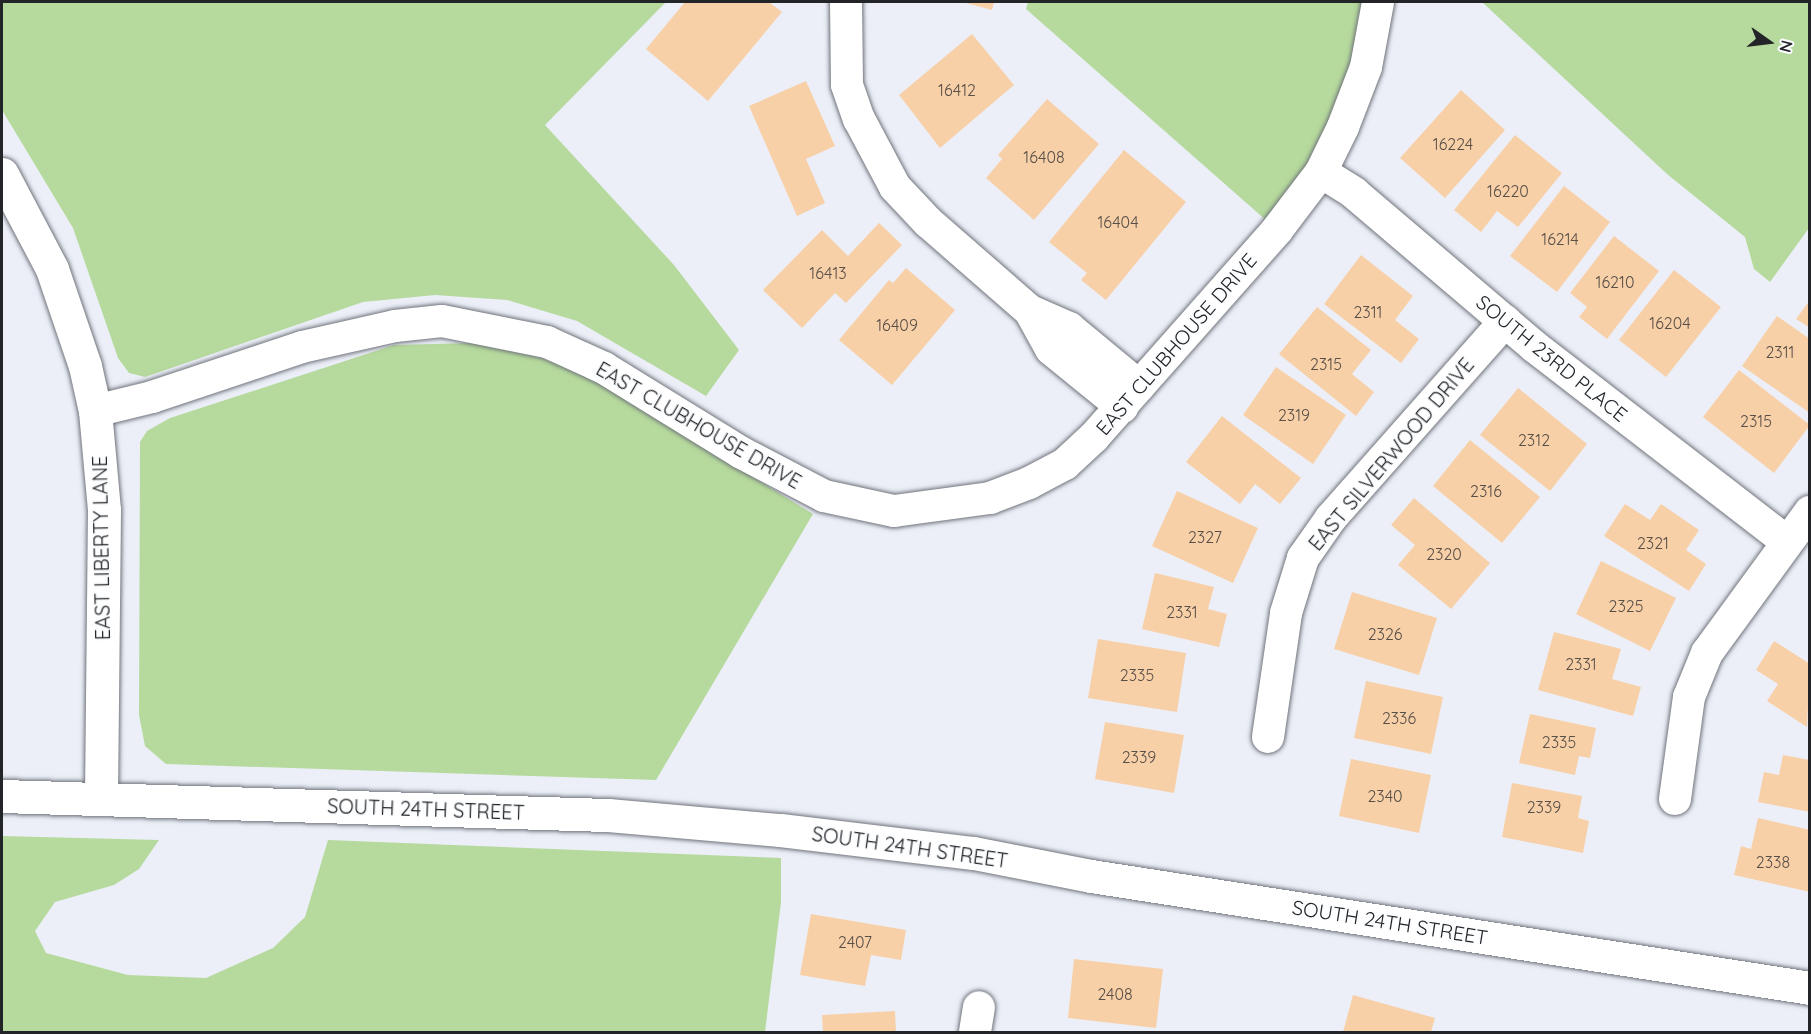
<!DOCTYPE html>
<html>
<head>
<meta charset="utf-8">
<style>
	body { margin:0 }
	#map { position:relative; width:1811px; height:1034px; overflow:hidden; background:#eceff8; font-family:Quicksand,sans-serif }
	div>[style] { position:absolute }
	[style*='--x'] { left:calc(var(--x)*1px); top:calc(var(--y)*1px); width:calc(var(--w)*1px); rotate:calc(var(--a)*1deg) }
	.green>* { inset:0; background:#b6da9d }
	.building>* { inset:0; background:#f8d0a8 }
	.roads { filter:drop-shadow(0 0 2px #70747b) drop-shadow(0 0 2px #70747b) }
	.minor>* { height:32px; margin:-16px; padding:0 16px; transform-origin:16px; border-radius:16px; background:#fff }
	.tertiary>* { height:33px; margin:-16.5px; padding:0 16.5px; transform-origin:16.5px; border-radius:16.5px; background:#fff }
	span { translate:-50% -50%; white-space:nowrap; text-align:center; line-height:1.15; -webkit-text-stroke:4.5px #fcfdfe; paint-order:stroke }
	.number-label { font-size:16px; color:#584f47 }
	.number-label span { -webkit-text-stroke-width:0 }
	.street-label { font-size:20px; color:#222427 }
	.frame { position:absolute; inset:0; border:3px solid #222427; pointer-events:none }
	.north { position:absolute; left:1739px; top:12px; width:60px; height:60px; -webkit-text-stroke:4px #fcfdfe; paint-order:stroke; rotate:104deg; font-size:16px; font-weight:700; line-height:24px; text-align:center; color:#222427 }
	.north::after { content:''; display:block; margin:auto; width:21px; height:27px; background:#222427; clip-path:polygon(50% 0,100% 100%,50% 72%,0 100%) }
</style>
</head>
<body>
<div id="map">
	<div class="green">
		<div style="clip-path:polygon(2px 2px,666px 2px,545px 125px,674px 265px,739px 350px,706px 396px,577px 321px,507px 300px,435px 295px,363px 302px,145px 377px,129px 373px,118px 358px,73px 228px,2px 110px)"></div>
		<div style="clip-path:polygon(1028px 2px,1378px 2px,1366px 67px,1277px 230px,1026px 9px)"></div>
		<div style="clip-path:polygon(1482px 2px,1809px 2px,1809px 228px,1770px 282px,1754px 269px,1745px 237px,1667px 174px)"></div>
		<div style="clip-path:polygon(472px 343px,538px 357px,585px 374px,813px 514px,656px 780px,166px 764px,145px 746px,139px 715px,140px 442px,147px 431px,170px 418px,394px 345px)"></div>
		<div style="clip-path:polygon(2px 836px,159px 840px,139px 869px,114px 885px,55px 902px,35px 931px,46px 953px,128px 975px,206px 978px,273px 948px,305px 917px,328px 840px,781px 858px,781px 902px,765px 1032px,2px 1032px)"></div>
	</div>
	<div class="building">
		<div style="clip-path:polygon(685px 2px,769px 2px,782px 12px,708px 101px,646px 49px)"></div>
		<div style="clip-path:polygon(962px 2px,994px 2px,992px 10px)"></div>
		<div style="clip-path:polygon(972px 34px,1014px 85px,940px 148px,899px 95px)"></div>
		<div style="clip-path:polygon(806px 81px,835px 146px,806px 159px,825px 203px,797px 216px,749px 106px)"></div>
		<div style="clip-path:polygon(1461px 90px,1505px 130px,1445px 198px,1400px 158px)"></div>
		<div style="clip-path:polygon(1047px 99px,1099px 144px,1034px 220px,986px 178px,1002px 159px,998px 155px)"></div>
		<div style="clip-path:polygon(1515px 135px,1562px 173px,1518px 227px,1497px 211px,1481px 232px,1454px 210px)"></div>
		<div style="clip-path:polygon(1124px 150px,1186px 202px,1106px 300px,1081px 280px,1087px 273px,1049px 242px)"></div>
		<div style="clip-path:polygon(1564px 186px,1610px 222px,1557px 292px,1510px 256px)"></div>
		<div style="clip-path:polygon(879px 223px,902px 245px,846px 303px,835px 293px,802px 328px,763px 290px,822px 230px,848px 256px)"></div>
		<div style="clip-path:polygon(1614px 236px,1659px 271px,1607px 339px,1579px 317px,1587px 307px,1570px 293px)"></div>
		<div style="clip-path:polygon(1361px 255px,1413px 296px,1395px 320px,1419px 339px,1401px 363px,1324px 304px)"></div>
		<div style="clip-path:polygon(906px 268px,955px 310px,892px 385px,839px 340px,889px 280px,893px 283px)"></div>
		<div style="clip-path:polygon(1674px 270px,1721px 307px,1666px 377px,1619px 340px)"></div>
		<div style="clip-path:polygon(1810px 300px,1810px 328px,1796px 319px)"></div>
		<div style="clip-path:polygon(1317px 307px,1371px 350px,1352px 374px,1374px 392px,1356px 416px,1279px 354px)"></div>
		<div style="clip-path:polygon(1777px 316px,1810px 339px,1810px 413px,1742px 366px)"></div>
		<div style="clip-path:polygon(1276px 367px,1346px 415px,1313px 464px,1243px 415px)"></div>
		<div style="clip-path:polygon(1739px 370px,1810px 425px,1774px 473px,1703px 417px)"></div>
		<div style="clip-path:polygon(1518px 388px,1587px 444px,1550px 491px,1480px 435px)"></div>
		<div style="clip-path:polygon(1222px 416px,1301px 478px,1280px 504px,1255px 484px,1240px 504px,1186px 462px)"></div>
		<div style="clip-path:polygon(1470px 440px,1540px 497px,1502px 543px,1433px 486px)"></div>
		<div style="clip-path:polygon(1177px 491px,1258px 528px,1233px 583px,1152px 546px)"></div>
		<div style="clip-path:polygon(1414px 498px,1490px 563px,1451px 609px,1398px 565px,1415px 545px,1391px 525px)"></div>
		<div style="clip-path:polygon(1625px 504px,1650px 520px,1661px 504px,1699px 530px,1686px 550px,1706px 564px,1689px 591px,1604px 536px)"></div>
		<div style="clip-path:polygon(1601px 561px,1676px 598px,1650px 651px,1576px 614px)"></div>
		<div style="clip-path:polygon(1155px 573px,1214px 587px,1208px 609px,1227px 614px,1219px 647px,1142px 629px)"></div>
		<div style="clip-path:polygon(1352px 592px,1437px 618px,1419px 675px,1334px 649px)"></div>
		<div style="clip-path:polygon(1554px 632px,1621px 649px,1612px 679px,1641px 687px,1633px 716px,1538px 690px)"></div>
		<div style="clip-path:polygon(1098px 639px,1186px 653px,1177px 712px,1088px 698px)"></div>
		<div style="clip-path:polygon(1774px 641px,1810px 664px,1807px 727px,1767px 701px,1778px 684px,1756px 670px)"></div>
		<div style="clip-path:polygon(1366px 681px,1443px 697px,1431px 754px,1354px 738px)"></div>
		<div style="clip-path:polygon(1530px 714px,1596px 728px,1590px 758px,1579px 756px,1575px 775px,1519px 763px)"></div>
		<div style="clip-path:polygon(1105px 722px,1184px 735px,1174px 793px,1095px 779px)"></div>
		<div style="clip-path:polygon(1783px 755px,1810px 760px,1810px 812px,1758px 802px,1764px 772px,1779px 775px)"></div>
		<div style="clip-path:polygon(1351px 759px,1431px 775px,1419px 833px,1339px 816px)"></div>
		<div style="clip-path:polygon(1512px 783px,1582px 796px,1578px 818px,1589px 821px,1583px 853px,1502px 837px)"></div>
		<div style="clip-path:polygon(1758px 818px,1810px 830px,1810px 892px,1734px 875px,1741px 846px,1751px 849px)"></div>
		<div style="clip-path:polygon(811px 914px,906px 930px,901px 960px,871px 955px,865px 986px,800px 975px)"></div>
		<div style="clip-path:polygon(1074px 959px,1163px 969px,1156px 1028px,1068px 1018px)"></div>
		<div style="clip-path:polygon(1353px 995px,1435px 1018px,1431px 1032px,1343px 1032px)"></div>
		<div style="clip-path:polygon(895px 1011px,896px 1032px,823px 1032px,822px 1015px)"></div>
	</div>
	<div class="roads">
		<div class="minor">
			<div style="--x:846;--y:2;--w:83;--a:89.3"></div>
			<div style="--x:847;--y:85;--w:36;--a:71"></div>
			<div style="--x:859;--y:119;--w:77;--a:62.1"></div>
			<div style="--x:895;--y:187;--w:48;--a:46.7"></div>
			<div style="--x:928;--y:222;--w:135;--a:41.1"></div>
			<div style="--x:1030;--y:311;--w:43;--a:23.6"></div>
			<div style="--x:1069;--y:328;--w:91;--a:39.6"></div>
			<div style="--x:1321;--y:172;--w:39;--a:32"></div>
			<div style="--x:1354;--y:193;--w:238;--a:40.4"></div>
			<div style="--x:1535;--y:347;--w:317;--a:37.7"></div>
			<div style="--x:1030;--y:311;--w:43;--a:61.1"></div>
			<div style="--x:1051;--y:349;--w:92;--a:39.2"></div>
			<div style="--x:95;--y:411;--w:59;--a:-13.8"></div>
			<div style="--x:152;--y:397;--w:158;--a:-18.4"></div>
			<div style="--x:302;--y:347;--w:95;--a:-12.7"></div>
			<div style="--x:395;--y:326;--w:47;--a:-6.1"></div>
			<div style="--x:442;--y:321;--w:107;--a:11.3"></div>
			<div style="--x:547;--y:342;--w:63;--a:24.5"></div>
			<div style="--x:604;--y:368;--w:160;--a:31.7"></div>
			<div style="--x:740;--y:452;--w:95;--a:27.6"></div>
			<div style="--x:824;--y:496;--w:72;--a:12.1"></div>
			<div style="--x:894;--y:511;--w:97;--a:-7.7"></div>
			<div style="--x:990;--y:498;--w:42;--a:-21"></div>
			<div style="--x:1029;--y:483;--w:41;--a:-27.8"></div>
			<div style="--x:1065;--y:464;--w:40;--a:-43"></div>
			<div style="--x:1094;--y:437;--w:276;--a:-48.5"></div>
			<div style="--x:1277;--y:230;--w:73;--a:-52.8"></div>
			<div style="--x:1321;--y:172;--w:50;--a:-63.9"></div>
			<div style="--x:1343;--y:127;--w:64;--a:-69"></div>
			<div style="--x:1366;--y:67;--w:66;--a:-79.5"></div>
			<div style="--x:1268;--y:737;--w:125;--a:-81.7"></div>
			<div style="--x:1286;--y:613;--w:58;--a:-72.8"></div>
			<div style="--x:1303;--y:558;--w:49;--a:-55"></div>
			<div style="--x:1331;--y:518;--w:263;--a:-48.5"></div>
			<div style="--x:1675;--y:799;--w:103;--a:-82.2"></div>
			<div style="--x:1689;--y:697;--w:48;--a:-67.8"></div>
			<div style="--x:1707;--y:653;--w:175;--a:-53.9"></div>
			<div style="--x:975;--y:1032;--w:25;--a:-81"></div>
		</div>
		<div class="tertiary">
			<div style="--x:2;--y:174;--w:107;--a:62.2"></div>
			<div style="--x:52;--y:269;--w:102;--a:71.2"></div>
			<div style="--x:85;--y:366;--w:46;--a:77.5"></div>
			<div style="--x:95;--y:411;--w:99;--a:84.8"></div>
			<div style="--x:104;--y:510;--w:287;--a:90.6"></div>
			<div style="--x:2;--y:796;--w:606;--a:1.8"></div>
			<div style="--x:608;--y:815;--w:173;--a:5"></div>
			<div style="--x:780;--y:830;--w:195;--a:6.8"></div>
			<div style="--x:974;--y:853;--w:119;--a:11.1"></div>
			<div style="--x:1091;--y:876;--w:728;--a:8.85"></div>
		</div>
	</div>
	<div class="number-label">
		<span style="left:957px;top:90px">16412</span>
		<span style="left:1453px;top:144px">16224</span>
		<span style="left:1044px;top:157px">16408</span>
		<span style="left:1508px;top:191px">16220</span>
		<span style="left:1118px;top:222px">16404</span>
		<span style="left:1560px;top:239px">16214</span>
		<span style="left:828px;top:273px">16413</span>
		<span style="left:1615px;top:282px">16210</span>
		<span style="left:1368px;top:312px">2311</span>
		<span style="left:1670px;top:323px">16204</span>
		<span style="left:897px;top:325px">16409</span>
		<span style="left:1780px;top:352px">2311</span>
		<span style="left:1326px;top:364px">2315</span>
		<span style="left:1294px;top:415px">2319</span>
		<span style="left:1756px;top:421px">2315</span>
		<span style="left:1534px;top:440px">2312</span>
		<span style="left:1486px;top:491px">2316</span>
		<span style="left:1205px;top:537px">2327</span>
		<span style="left:1653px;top:543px">2321</span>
		<span style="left:1444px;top:554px">2320</span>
		<span style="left:1626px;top:606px">2325</span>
		<span style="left:1182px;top:612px">2331</span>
		<span style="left:1385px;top:634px">2326</span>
		<span style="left:1581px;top:664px">2331</span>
		<span style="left:1137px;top:675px">2335</span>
		<span style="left:1399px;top:718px">2336</span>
		<span style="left:1559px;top:742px">2335</span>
		<span style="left:1139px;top:757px">2339</span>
		<span style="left:1385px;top:796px">2340</span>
		<span style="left:1544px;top:807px">2339</span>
		<span style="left:1773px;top:862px">2338</span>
		<span style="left:855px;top:942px">2407</span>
		<span style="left:1115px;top:994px">2408</span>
	</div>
	<div class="street-label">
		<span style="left:1176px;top:344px;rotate:-49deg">EAST CLUBHOUSE DRIVE</span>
		<span style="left:1552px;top:358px;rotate:39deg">SOUTH 23RD PLACE</span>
		<span style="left:699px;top:425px;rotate:30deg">EAST CLUBHOUSE DRIVE</span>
		<span style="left:1391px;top:454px;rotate:-50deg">EAST SILVERWOOD DRIVE</span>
		<span style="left:101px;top:548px;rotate:-91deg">EAST LIBERTY LANE</span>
		<span style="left:426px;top:809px;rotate:2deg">SOUTH 24TH STREET</span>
		<span style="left:910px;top:847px;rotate:8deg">SOUTH 24TH STREET</span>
		<span style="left:1390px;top:922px;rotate:9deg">SOUTH 24TH STREET</span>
	</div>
	<div class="frame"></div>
	<div class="north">N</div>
</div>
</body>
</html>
